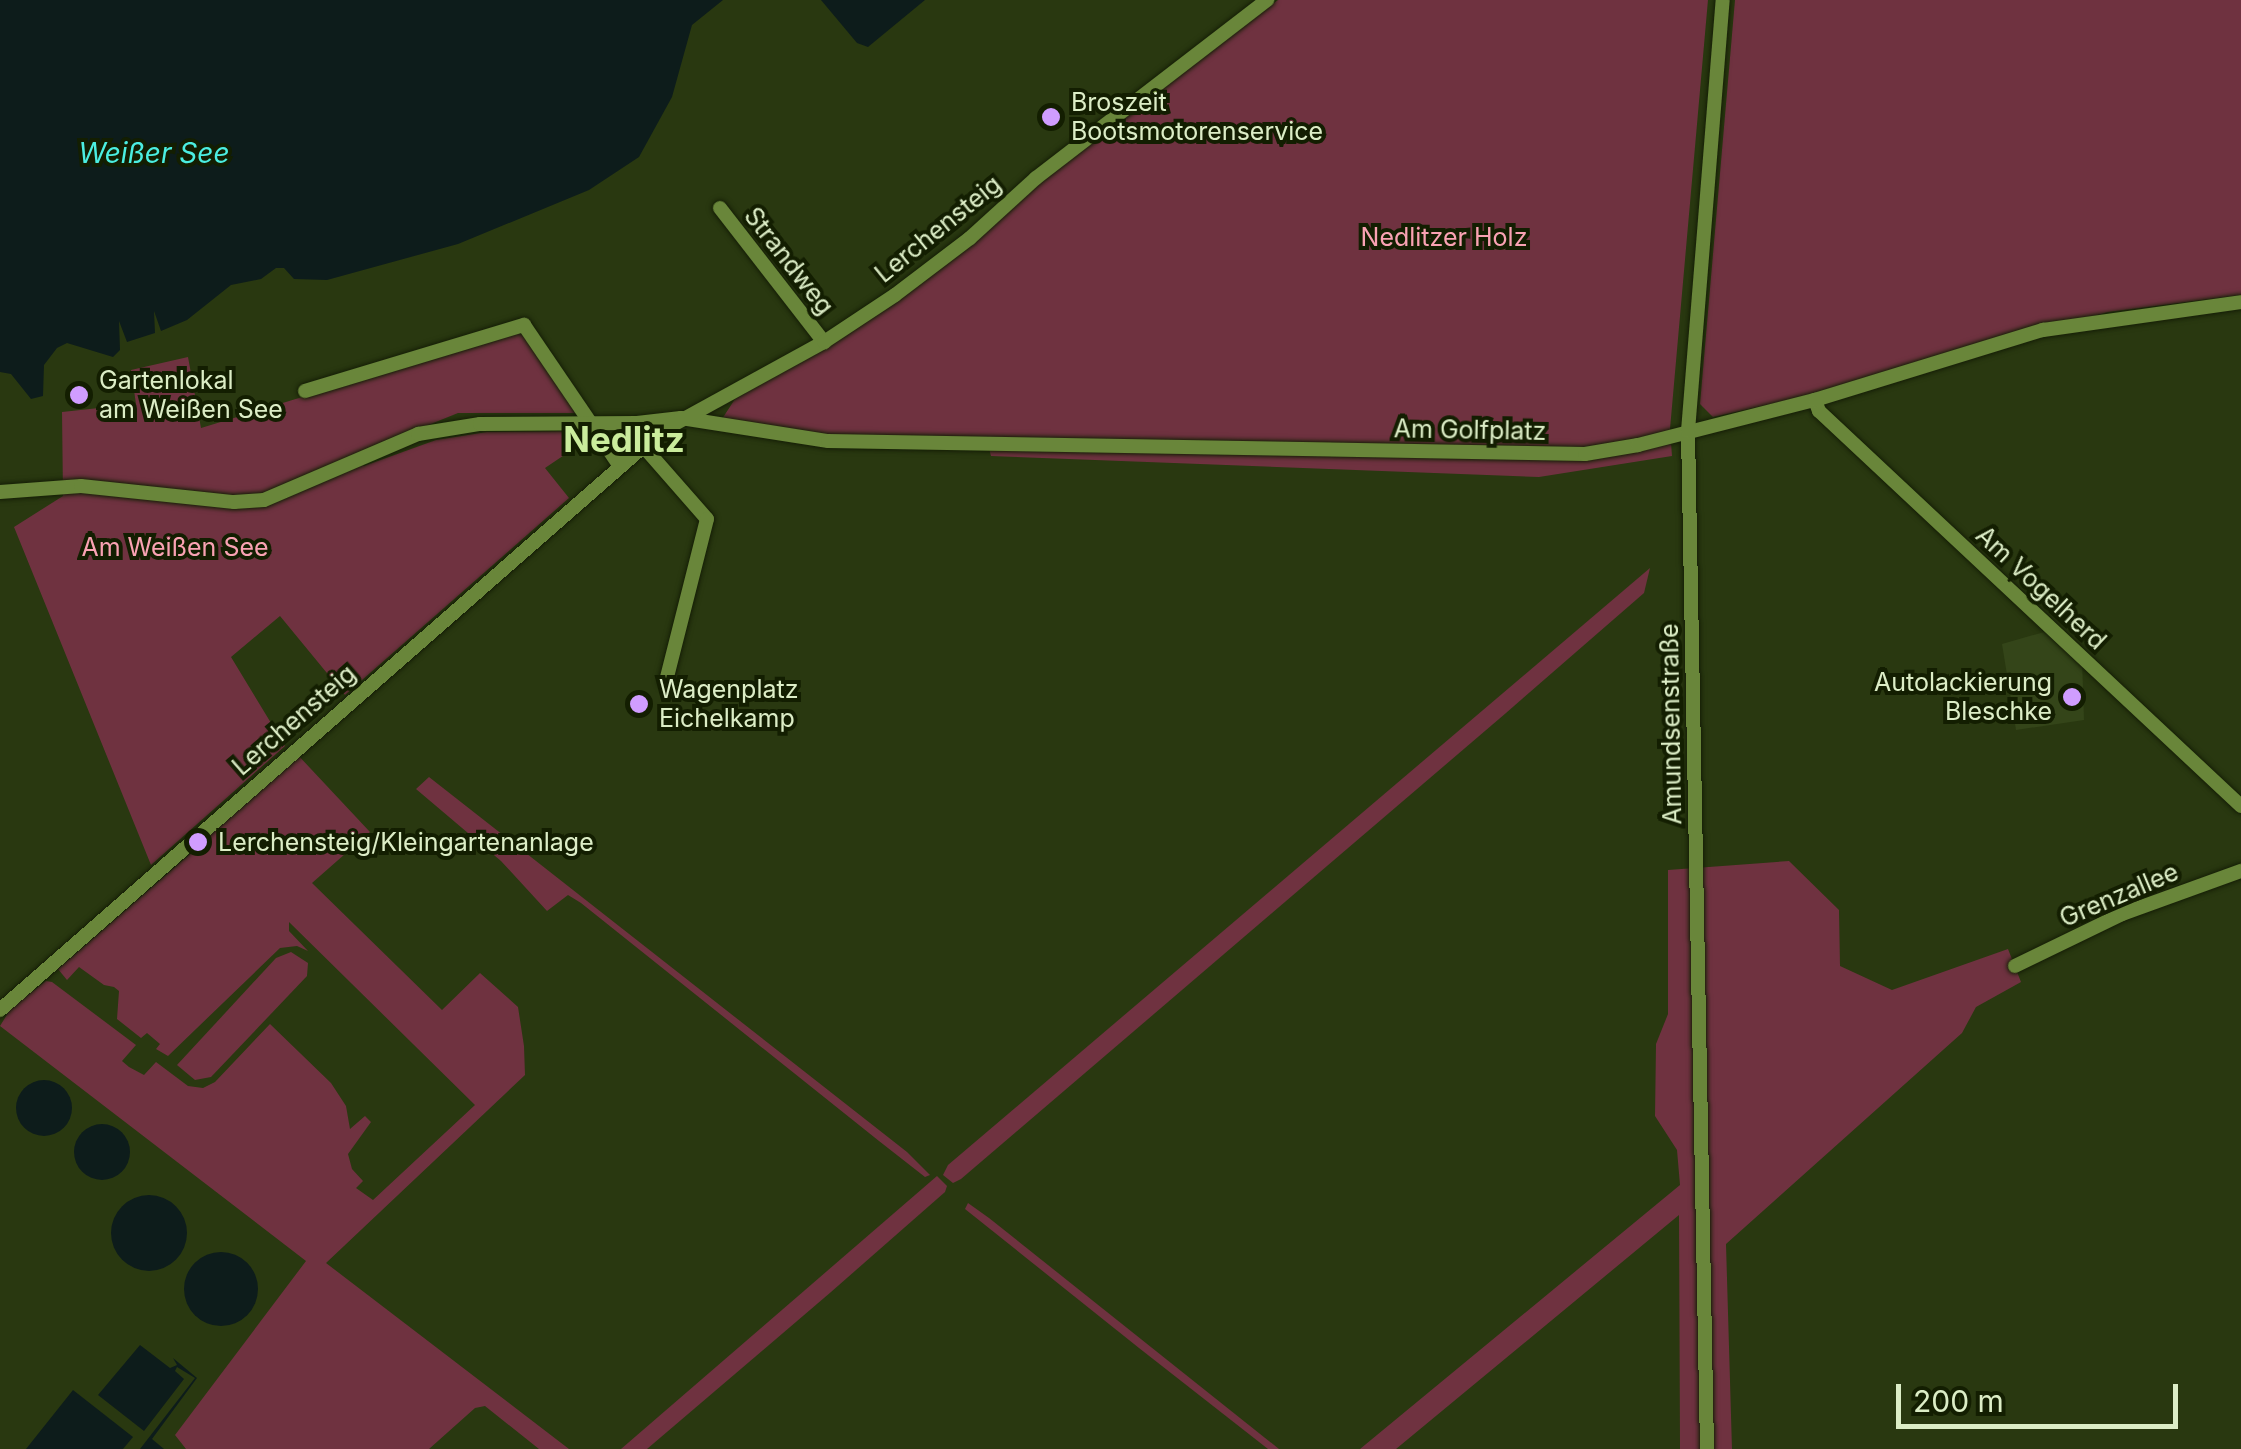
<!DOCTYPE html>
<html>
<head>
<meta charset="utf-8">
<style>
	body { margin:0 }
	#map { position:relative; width:2241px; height:1449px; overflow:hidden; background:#293810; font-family:Inter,sans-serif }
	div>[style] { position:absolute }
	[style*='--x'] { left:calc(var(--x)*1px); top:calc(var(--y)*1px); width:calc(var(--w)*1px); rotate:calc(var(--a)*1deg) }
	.built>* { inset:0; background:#344519 }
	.green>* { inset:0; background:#6f3240 }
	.water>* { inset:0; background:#0d1c1b }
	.round { border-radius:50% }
	.roads { filter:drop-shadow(0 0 2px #151e06) drop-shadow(0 0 2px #151e06) }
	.minor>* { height:14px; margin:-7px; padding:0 7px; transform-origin:7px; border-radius:7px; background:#69863a }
	.dots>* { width:28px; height:28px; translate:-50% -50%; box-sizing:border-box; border:5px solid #131e01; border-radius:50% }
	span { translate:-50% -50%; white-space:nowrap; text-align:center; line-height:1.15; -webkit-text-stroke:8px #131e01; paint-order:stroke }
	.poi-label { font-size:25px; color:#dcedc6 }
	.left { translate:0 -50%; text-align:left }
	.right { translate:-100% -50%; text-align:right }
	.street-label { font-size:25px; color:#dcedc6 }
	.park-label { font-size:25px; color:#faa2b3 }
	.water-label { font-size:28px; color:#4beee1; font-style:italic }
	.district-label { font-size:35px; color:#caec9c; font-weight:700 }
	.scale { position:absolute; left:1896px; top:1384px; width:282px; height:45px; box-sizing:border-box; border:5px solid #dcedc6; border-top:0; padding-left:12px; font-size:30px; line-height:35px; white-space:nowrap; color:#dcedc6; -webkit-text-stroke:8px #131e01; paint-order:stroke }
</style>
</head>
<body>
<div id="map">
	<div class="built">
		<div style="clip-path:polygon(2051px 630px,2082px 659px,2084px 720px,2016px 730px,2002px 644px)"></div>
	</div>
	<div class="green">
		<div style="clip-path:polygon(1278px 0,1708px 0,1670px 429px,1672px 456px,1539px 477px,991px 456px,987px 441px,845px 439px,722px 419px,735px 399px,825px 347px,1095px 133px)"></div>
		<div style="clip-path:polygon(1735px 0,2241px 0,2241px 295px,2108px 312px,1785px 401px,1713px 417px,1700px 404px)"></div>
		<div style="clip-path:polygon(525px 329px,577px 413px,458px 413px,357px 454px,364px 466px,436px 440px,487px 432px,587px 431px,591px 437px,545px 468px,569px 498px,345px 695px,280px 616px,231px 657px,285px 746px,151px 865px,14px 527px,63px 496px,62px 412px,136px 404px,131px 370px,188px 357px,201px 428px)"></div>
		<div style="clip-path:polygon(1650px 568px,1644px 593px,1506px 713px,961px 1179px,953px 1183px,943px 1175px,948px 1165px)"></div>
		<div style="clip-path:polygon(296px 753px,370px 832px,312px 883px,442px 1010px,480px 973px,518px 1007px,524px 1046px,525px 1075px,326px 1263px,569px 1449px,539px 1449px,485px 1406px,475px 1408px,429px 1449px,186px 1449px,175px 1435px,306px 1261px,0 1026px,11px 1008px,46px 981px,52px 982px,136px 1045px,122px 1061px,129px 1067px,144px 1075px,156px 1062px,188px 1086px,203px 1088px,215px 1082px,270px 1024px,331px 1083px,346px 1106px,350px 1129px,365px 1116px,371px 1122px,348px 1154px,352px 1169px,363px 1181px,356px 1188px,373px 1200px,475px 1105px,289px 922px,289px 931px,308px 951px,297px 946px,280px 948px,168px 1056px,156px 1049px,160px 1044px,147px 1033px,141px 1038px,117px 1019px,119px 991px,114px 987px,104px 985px,79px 967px,67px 980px,58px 969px,190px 854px,198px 853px,197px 846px)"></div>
		<div style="clip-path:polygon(429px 777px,907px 1152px,930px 1175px,925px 1177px,879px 1141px,581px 903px,568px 895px,547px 911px,501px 861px,416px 789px)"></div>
		<div style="clip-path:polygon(1789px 861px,1839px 910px,1840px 966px,1892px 990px,2008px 949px,2021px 982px,1976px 1007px,1962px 1033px,1726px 1244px,1732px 1449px,1680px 1449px,1679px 1215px,1396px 1449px,1360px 1449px,1680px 1185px,1677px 1150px,1655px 1116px,1656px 1044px,1668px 1014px,1668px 870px)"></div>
		<div style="clip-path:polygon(291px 952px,308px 963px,307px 976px,211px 1077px,195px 1080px,177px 1065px,276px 958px)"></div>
		<div style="clip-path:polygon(937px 1176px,947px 1186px,945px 1192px,831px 1292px,647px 1449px,621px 1449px)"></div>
		<div style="clip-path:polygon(968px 1203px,989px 1218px,1279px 1449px,1268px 1449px,1139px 1348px,965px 1209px)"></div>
	</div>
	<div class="water">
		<div style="clip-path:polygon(0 0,723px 0,692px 25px,672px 97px,639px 157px,589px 190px,458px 244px,327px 280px,294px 279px,284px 268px,276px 268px,261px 279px,231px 285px,187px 320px,161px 331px,154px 311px,155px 333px,127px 342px,119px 321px,120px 350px,113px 357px,67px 343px,57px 348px,44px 365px,43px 396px,31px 399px,11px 374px,0 372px)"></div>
		<div style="clip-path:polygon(821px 0,925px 0,868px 47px,857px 43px)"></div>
		<div class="round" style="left:16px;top:1080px;width:56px;height:56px"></div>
		<div class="round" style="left:74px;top:1124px;width:56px;height:56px"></div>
		<div class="round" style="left:111px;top:1195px;width:76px;height:76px"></div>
		<div class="round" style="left:184px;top:1252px;width:74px;height:74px"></div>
		<div style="clip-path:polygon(140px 1345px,170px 1368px,177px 1365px,173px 1358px,197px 1378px,152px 1439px,164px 1449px,140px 1449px,195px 1378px,177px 1367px,175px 1371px,184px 1379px,144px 1431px,98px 1395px)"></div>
		<div style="clip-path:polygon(73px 1390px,133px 1437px,123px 1449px,26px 1449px)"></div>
	</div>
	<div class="roads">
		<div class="minor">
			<div style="--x:720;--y:208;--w:170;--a:52.2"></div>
			<div style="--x:305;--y:391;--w:229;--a:-16.8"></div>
			<div style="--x:524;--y:325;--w:171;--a:55.8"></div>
			<div style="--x:1815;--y:400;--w:12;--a:70"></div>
			<div style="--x:1819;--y:411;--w:578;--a:43.11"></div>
			<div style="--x:643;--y:446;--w:97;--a:48.8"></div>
			<div style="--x:707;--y:519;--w:167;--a:104.2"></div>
			<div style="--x:0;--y:492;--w:81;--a:-4.2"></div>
			<div style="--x:81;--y:486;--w:154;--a:6"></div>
			<div style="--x:234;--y:502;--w:30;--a:-4"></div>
			<div style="--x:264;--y:500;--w:168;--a:-23.2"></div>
			<div style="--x:418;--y:434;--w:63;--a:-9.2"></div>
			<div style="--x:480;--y:424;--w:157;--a:-0.4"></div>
			<div style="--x:637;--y:423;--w:44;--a:-6.5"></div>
			<div style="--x:681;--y:418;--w:149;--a:8.9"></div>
			<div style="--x:828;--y:441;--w:757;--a:0.98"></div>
			<div style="--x:1585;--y:454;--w:54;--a:-9.6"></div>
			<div style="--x:1638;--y:445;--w:183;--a:-14.3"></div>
			<div style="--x:1815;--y:400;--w:239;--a:-17.1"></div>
			<div style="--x:2043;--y:330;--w:200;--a:-8"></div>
			<div style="--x:2015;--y:966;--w:119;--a:-25.9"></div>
			<div style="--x:2122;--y:914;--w:127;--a:-19.9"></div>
			<div style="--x:0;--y:1010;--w:877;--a:-41.21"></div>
			<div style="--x:660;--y:432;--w:187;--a:-28.8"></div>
			<div style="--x:824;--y:342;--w:85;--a:-33.5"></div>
			<div style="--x:895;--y:295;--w:94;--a:-37.2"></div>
			<div style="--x:970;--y:238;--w:89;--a:-42.3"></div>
			<div style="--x:1036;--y:178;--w:292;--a:-37.6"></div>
			<div style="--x:1707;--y:1449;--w:1018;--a:-91.07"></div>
			<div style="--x:1688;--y:431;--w:432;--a:-85.4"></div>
		</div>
	</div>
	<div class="dots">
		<div style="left:1051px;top:117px;background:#d09dff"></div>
		<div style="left:79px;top:395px;background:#d09dff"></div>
		<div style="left:2072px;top:697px;background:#d09dff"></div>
		<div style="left:639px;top:704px;background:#d09dff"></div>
		<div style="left:198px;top:842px;background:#d09dff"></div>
	</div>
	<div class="poi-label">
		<span class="left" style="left:1071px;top:117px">Broszeit<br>Bootsmotorenservice</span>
		<span class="left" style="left:99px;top:395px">Gartenlokal<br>am Weißen See</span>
		<span class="right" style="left:2052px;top:697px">Autolackierung<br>Bleschke</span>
		<span class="left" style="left:659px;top:704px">Wagenplatz<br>Eichelkamp</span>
		<span class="left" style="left:218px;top:842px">Lerchensteig/Kleingartenanlage</span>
	</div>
	<div class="street-label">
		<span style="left:938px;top:229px;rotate:-39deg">Lerchensteig</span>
		<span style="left:789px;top:261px;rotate:52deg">Strandweg</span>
		<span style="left:1470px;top:430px;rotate:1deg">Am Golfplatz</span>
		<span style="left:2041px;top:588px;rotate:43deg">Am Vogelherd</span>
		<span style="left:294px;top:720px;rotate:-41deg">Lerchensteig</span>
		<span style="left:1671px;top:724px;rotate:-91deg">Amundsenstraße</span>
		<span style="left:2119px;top:895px;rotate:-23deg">Grenzallee</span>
	</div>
	<div class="park-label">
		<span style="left:1444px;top:237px">Nedlitzer Holz</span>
		<span style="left:175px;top:547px">Am Weißen See</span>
	</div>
	<div class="water-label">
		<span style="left:154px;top:153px">Weißer See</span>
	</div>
	<div class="district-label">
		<span style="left:624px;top:439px">Nedlitz</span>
	</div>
	<div class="scale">200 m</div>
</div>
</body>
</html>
